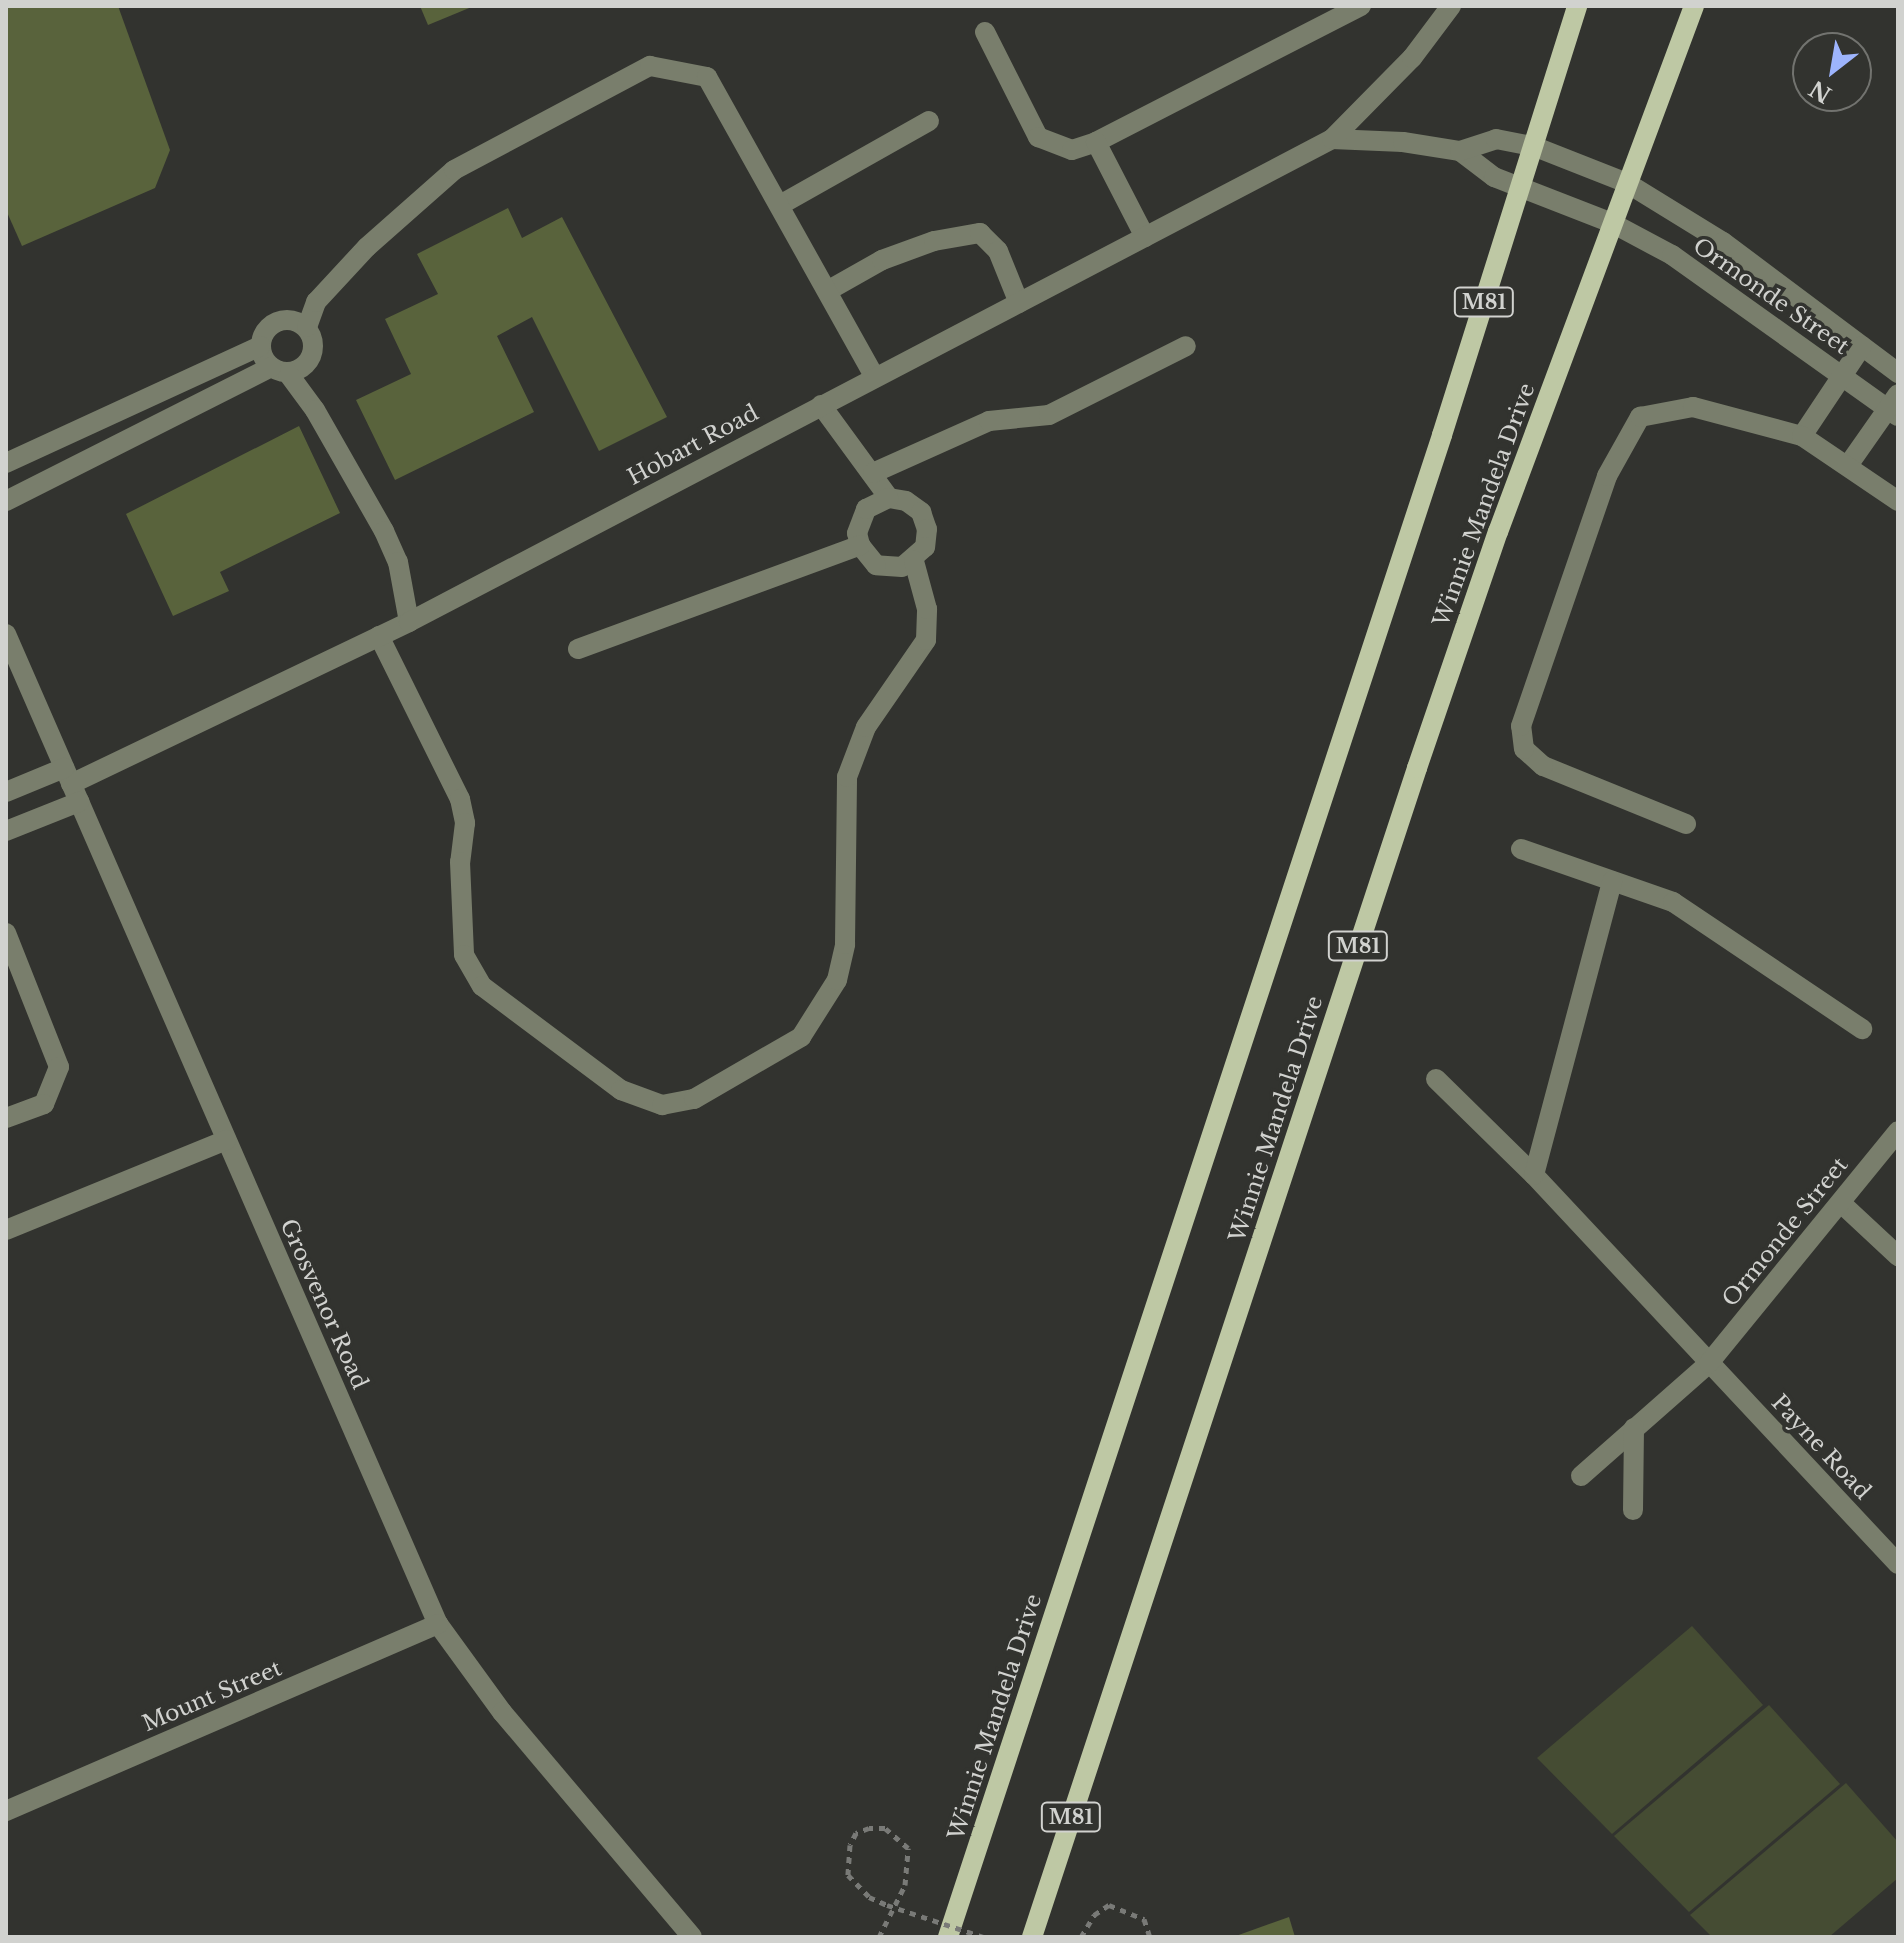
<!DOCTYPE html>
<html>
<head>
<meta charset="utf-8">
<style>
	body { margin:0 }
	#map { position:relative; width:1904px; height:1943px; overflow:hidden; background:#32332f; font-family:"Libre Baskerville",serif }
	div>[style] { position:absolute }
	[style*='--x'] { left:calc(var(--x)*1px); top:calc(var(--y)*1px); width:calc(var(--w)*1px); rotate:calc(var(--a)*1deg) }
	.green>* { inset:0; background:#454c33 }
	.building>* { inset:0; background:#59633c }
	.path>* { height:5px; margin-top:-2.5px; transform-origin:0; background:repeating-linear-gradient(90deg,#797a77 0 6px,transparent 0 12px) }
	.minor>* { height:20px; margin:-10px; padding:0 10px; transform-origin:10px; border-radius:10px; background:#797e6c }
	.minor>.ring { margin:-10px; padding:0; box-sizing:content-box; background:none; border:20px solid #797e6c; border-radius:50% }
	.major>* { height:20px; margin:-10px; padding:0 10px; transform-origin:10px; border-radius:10px; background:#bec8a4 }
	.path-bridge>* { height:5px; margin-top:-2.5px; transform-origin:0; background:repeating-linear-gradient(90deg,#797a77 0 6px,transparent 0 12px) }
	span { translate:-50% -50%; white-space:nowrap; text-align:center; line-height:1.15; -webkit-text-stroke:7px #32332f; paint-order:stroke }
	.shield-label span { padding:2px 6px; background:#32332f; border:2px solid; border-radius:6px; -webkit-text-stroke-width:0 }
	.shield-label { font-size:20px; color:#d1d2cf; font-weight:700 }
	.street-label { font-size:22px; color:#d1d2cf }
	.frame { position:absolute; inset:0; border:8px solid #d1d2cf; pointer-events:none }
	.north { position:absolute; left:1792px; top:32px; width:80px; height:80px; box-sizing:border-box; background:#32332f; border:2px solid #72736f; border-radius:50%; rotate:211deg; font-size:22px; font-weight:700; line-height:32px; text-align:center; color:#d1d2cf }
	.north::after { content:''; display:block; margin:auto; width:28px; height:36px; background:#9db4fd; clip-path:polygon(50% 0,100% 100%,50% 72%,0 100%) }
</style>
</head>
<body>
<div id="map">
	<div class="green">
		<div style="clip-path:polygon(1692px 1626px,1763px 1705px,1612px 1834px,1537px 1758px)"></div>
		<div style="clip-path:polygon(1769px 1705px,1840px 1784px,1689px 1912px,1614px 1836px)"></div>
		<div style="clip-path:polygon(1846px 1783px,1898px 1842px,1898px 1878px,1829px 1937px,1712px 1937px,1690px 1915px)"></div>
	</div>
	<div class="building">
		<div style="clip-path:polygon(6px 6px,118px 6px,170px 150px,155px 188px,22px 246px,6px 210px)"></div>
		<div style="clip-path:polygon(420px 6px,474px 6px,428px 25px)"></div>
		<div style="clip-path:polygon(508px 208px,522px 238px,562px 217px,667px 417px,599px 451px,532px 317px,497px 336px,534px 412px,395px 480px,356px 400px,411px 374px,385px 319px,438px 294px,417px 254px)"></div>
		<div style="clip-path:polygon(299px 426px,340px 513px,220px 572px,229px 591px,173px 616px,126px 514px)"></div>
		<div style="clip-path:polygon(1289px 1917px,1295px 1937px,1233px 1937px)"></div>
	</div>
	<div class="path">
		<div style="--x:879;--y:1937;--w:58;--a:-63.4"></div>
		<div style="--x:905;--y:1885;--w:37;--a:-85"></div>
		<div style="--x:908;--y:1848;--w:30;--a:-139"></div>
		<div style="--x:885;--y:1828;--w:16;--a:180"></div>
		<div style="--x:869;--y:1828;--w:14;--a:159"></div>
		<div style="--x:856;--y:1833;--w:13;--a:117"></div>
		<div style="--x:850;--y:1845;--w:30;--a:94"></div>
		<div style="--x:848;--y:1875;--w:30;--a:46"></div>
		<div style="--x:869;--y:1897;--w:20;--a:24"></div>
		<div style="--x:1081;--y:1937;--w:26;--a:-59"></div>
		<div style="--x:1094;--y:1915;--w:18;--a:-34"></div>
		<div style="--x:1109;--y:1905;--w:38;--a:22"></div>
		<div style="--x:1144;--y:1919;--w:19;--a:72"></div>
	</div>
	<div class="minor">
		<div style="--x:985;--y:32;--w:118;--a:63.2"></div>
		<div style="--x:1038;--y:137;--w:36;--a:21"></div>
		<div style="--x:1072;--y:150;--w:25;--a:-18"></div>
		<div style="--x:1096;--y:142;--w:298;--a:-27.2"></div>
		<div style="--x:1332;--y:139;--w:71;--a:2.4"></div>
		<div style="--x:1403;--y:142;--w:58;--a:9"></div>
		<div style="--x:1460;--y:151;--w:43;--a:37.4"></div>
		<div style="--x:1494;--y:177;--w:127;--a:21.3"></div>
		<div style="--x:1612;--y:223;--w:68;--a:28.1"></div>
		<div style="--x:1672;--y:255;--w:277;--a:35.5"></div>
		<div style="--x:1096;--y:142;--w:107;--a:62.7"></div>
		<div style="--x:1460;--y:151;--w:38;--a:-18"></div>
		<div style="--x:1496;--y:139;--w:38;--a:11"></div>
		<div style="--x:1533;--y:146;--w:101;--a:21.5"></div>
		<div style="--x:1627;--y:183;--w:113;--a:31.6"></div>
		<div style="--x:1723;--y:242;--w:219;--a:36.8"></div>
		<div style="--x:780;--y:205;--w:171;--a:-29.4"></div>
		<div style="--x:829;--y:290;--w:61;--a:-29.5"></div>
		<div style="--x:882;--y:260;--w:55;--a:-20.1"></div>
		<div style="--x:934;--y:241;--w:47;--a:-9.9"></div>
		<div style="--x:980;--y:233;--w:25;--a:45"></div>
		<div style="--x:998;--y:251;--w:56;--a:68"></div>
		<div class="ring" style="left:261px;top:320px;width:32px;height:32px"></div>
		<div style="--x:307;--y:327;--w:27;--a:-70"></div>
		<div style="--x:316;--y:302;--w:75;--a:-47.2"></div>
		<div style="--x:367;--y:247;--w:116;--a:-41.5"></div>
		<div style="--x:454;--y:170;--w:222;--a:-28"></div>
		<div style="--x:650;--y:66;--w:58;--a:10.9"></div>
		<div style="--x:707;--y:77;--w:344;--a:60.8"></div>
		<div style="--x:287;--y:372;--w:47;--a:53.6"></div>
		<div style="--x:315;--y:410;--w:139;--a:60.3"></div>
		<div style="--x:384;--y:531;--w:34;--a:66"></div>
		<div style="--x:398;--y:562;--w:61;--a:79.6"></div>
		<div style="--x:821;--y:405;--w:115;--a:53.8"></div>
		<div style="--x:889;--y:498;--w:17;--a:10"></div>
		<div style="--x:906;--y:501;--w:19;--a:36"></div>
		<div style="--x:921;--y:512;--w:18;--a:71"></div>
		<div style="--x:927;--y:529;--w:18;--a:96"></div>
		<div style="--x:925;--y:547;--w:30;--a:139"></div>
		<div style="--x:902;--y:567;--w:26;--a:-176"></div>
		<div style="--x:876;--y:565;--w:26;--a:-129"></div>
		<div style="--x:860;--y:545;--w:12;--a:-104"></div>
		<div style="--x:857;--y:533;--w:26;--a:-69"></div>
		<div style="--x:866;--y:509;--w:25;--a:-26"></div>
		<div style="--x:1802;--y:436;--w:108;--a:-56.3"></div>
		<div style="--x:6;--y:463;--w:280;--a:-24.7"></div>
		<div style="--x:1849;--y:464;--w:85;--a:-55"></div>
		<div style="--x:873;--y:473;--w:127;--a:-24.1"></div>
		<div style="--x:989;--y:421;--w:60;--a:-5.7"></div>
		<div style="--x:1049;--y:415;--w:153;--a:-26.7"></div>
		<div style="--x:6;--y:501;--w:297;--a:-26.8"></div>
		<div style="--x:6;--y:634;--w:1080;--a:66.43"></div>
		<div style="--x:438;--y:1624;--w:109;--a:54"></div>
		<div style="--x:502;--y:1712;--w:294;--a:49.8"></div>
		<div style="--x:379;--y:636;--w:182;--a:63.6"></div>
		<div style="--x:460;--y:799;--w:25;--a:78"></div>
		<div style="--x:465;--y:823;--w:39;--a:97"></div>
		<div style="--x:460;--y:862;--w:93;--a:87.5"></div>
		<div style="--x:464;--y:955;--w:36;--a:60"></div>
		<div style="--x:482;--y:986;--w:174;--a:36.8"></div>
		<div style="--x:621;--y:1090;--w:44;--a:20.1"></div>
		<div style="--x:662;--y:1105;--w:33;--a:-11"></div>
		<div style="--x:694;--y:1099;--w:124;--a:-30.1"></div>
		<div style="--x:801;--y:1037;--w:67;--a:-57.7"></div>
		<div style="--x:837;--y:980;--w:37;--a:-77"></div>
		<div style="--x:845;--y:944;--w:167;--a:-89.3"></div>
		<div style="--x:847;--y:777;--w:53;--a:-69.2"></div>
		<div style="--x:866;--y:727;--w:106;--a:-55.4"></div>
		<div style="--x:926;--y:640;--w:31;--a:-88"></div>
		<div style="--x:927;--y:609;--w:50;--a:-105.2"></div>
		<div style="--x:578;--y:649;--w:301;--a:-20.2"></div>
		<div style="--x:71;--y:784;--w:375;--a:-25.6"></div>
		<div style="--x:409;--y:622;--w:1042;--a:-27.62"></div>
		<div style="--x:1332;--y:139;--w:114;--a:-45.4"></div>
		<div style="--x:1412;--y:58;--w:65;--a:-53.1"></div>
		<div style="--x:6;--y:792;--w:63;--a:-22.5"></div>
		<div style="--x:1686;--y:824;--w:154;--a:-157.9"></div>
		<div style="--x:1543;--y:766;--w:25;--a:-138"></div>
		<div style="--x:1524;--y:749;--w:23;--a:-97"></div>
		<div style="--x:1521;--y:726;--w:264;--a:-71"></div>
		<div style="--x:1607;--y:476;--w:68;--a:-60.8"></div>
		<div style="--x:1640;--y:417;--w:54;--a:-10.7"></div>
		<div style="--x:1693;--y:407;--w:113;--a:14.9"></div>
		<div style="--x:1802;--y:436;--w:116;--a:34.1"></div>
		<div style="--x:6;--y:831;--w:79;--a:-21.7"></div>
		<div style="--x:1521;--y:849;--w:161;--a:19.2"></div>
		<div style="--x:1673;--y:902;--w:228;--a:33.9"></div>
		<div style="--x:6;--y:933;--w:144;--a:68.4"></div>
		<div style="--x:59;--y:1067;--w:40;--a:112"></div>
		<div style="--x:44;--y:1104;--w:40;--a:159.8"></div>
		<div style="--x:1436;--y:1079;--w:137;--a:44.4"></div>
		<div style="--x:1534;--y:1175;--w:533;--a:46.9"></div>
		<div style="--x:1534;--y:1175;--w:304;--a:-75.1"></div>
		<div style="--x:1841;--y:1203;--w:78;--a:42.9"></div>
		<div style="--x:6;--y:1230;--w:238;--a:-22.2"></div>
		<div style="--x:1581;--y:1476;--w:171;--a:-41.4"></div>
		<div style="--x:1709;--y:1363;--w:299;--a:-50.8"></div>
		<div style="--x:1633;--y:1510;--w:82;--a:-89.3"></div>
		<div style="--x:6;--y:1811;--w:471;--a:-23.4"></div>
	</div>
	<div class="major">
		<div style="--x:948;--y:1937;--w:1581;--a:-71.79"></div>
		<div style="--x:1442;--y:435;--w:450;--a:-72.5"></div>
		<div style="--x:1032;--y:1937;--w:1231;--a:-71.77"></div>
		<div style="--x:1417;--y:768;--w:250;--a:-71.1"></div>
		<div style="--x:1498;--y:532;--w:561;--a:-69.56"></div>
	</div>
	<div class="path-bridge">
		<div style="--x:887;--y:1905;--w:102;--a:18.3"></div>
	</div>
	<div class="shield-label">
		<span style="left:1484px;top:302px">M81</span>
		<span style="left:1358px;top:946px">M81</span>
		<span style="left:1071px;top:1817px">M81</span>
	</div>
	<div class="street-label">
		<span style="left:1771px;top:296px;rotate:35deg">Ormonde Street</span>
		<span style="left:693px;top:445px;rotate:-28deg">Hobart Road</span>
		<span style="left:1484px;top:505px;rotate:-70deg">Winnie Mandela Drive</span>
		<span style="left:1276px;top:1119px;rotate:-72deg">Winnie Mandela Drive</span>
		<span style="left:1785px;top:1232px;rotate:-51deg">Ormonde Street</span>
		<span style="left:324px;top:1304px;rotate:66deg">Grosvenor Road</span>
		<span style="left:1821px;top:1447px;rotate:47deg">Payne Road</span>
		<span style="left:212px;top:1696px;rotate:-23deg">Mount Street</span>
		<span style="left:995px;top:1717px;rotate:-72deg">Winnie Mandela Drive</span>
	</div>
	<div class="frame"></div>
	<div class="north">N</div>
</div>
</body>
</html>
